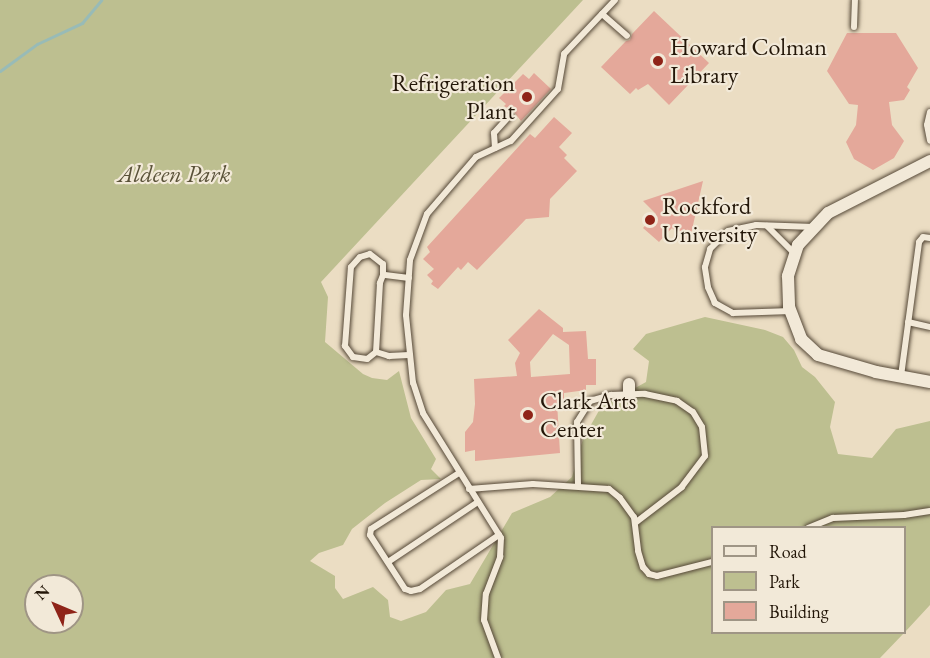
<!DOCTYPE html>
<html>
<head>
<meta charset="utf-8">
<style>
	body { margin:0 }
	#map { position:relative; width:930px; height:658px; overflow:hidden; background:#ebddc3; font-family:"EB Garamond",serif }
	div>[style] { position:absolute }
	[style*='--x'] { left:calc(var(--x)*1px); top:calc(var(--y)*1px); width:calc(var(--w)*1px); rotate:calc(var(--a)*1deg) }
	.green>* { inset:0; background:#bdbf90 }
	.stream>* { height:3px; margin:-1.5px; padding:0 1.5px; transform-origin:1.5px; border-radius:1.5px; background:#98bbb7 }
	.building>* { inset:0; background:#e4a89a }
	.roads { filter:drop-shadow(0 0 2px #554837) drop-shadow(0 0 2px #554837) }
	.service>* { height:6px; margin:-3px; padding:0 3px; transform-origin:3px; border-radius:3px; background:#f2e9d8 }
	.minor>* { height:12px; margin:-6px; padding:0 6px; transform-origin:6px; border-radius:6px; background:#f2e9d8 }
	.dots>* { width:16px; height:16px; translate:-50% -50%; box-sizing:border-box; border:3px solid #f2e9d8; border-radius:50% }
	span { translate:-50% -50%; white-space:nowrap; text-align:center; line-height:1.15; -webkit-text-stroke:4.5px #f2e9d8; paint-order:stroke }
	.poi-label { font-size:24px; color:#231608 }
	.left { translate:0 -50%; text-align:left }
	.right { translate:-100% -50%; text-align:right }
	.park-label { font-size:24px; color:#595138; font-style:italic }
	.legend { position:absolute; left:711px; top:526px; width:195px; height:108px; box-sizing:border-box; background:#f2e9d8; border:2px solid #9f9585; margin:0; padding:8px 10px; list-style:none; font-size:18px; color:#231608 }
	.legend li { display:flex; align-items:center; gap:12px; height:30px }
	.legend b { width:30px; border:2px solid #9f9585 }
	.north { position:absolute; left:24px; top:574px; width:60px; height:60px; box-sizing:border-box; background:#f2e9d8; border:2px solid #9f9585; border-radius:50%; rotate:314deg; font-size:16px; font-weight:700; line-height:24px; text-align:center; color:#231608 }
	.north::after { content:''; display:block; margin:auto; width:21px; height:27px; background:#8f2418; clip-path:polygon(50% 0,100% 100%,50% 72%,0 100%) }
</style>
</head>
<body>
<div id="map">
	<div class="green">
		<div style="clip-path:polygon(evenodd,0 0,583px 0,321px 282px,328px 297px,325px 342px,363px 374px,372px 378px,387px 380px,399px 371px,411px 418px,436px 459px,431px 469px,441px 479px,421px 480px,385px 503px,352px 529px,343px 545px,319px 553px,310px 561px,335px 576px,335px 588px,343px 599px,373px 587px,388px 600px,390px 617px,401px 621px,426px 612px,446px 590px,470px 584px,512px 513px,550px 497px,572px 477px,583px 439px,601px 407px,646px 382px,649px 361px,633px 349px,646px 334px,705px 317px,765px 330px,783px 337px,794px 350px,802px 367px,815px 377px,835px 402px,830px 427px,838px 454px,872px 458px,896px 429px,930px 421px,930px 605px,905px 632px,904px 528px,712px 528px,712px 632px,904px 633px,880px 658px,0 658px,0 0,36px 586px,72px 586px,72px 622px,36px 622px,36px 586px)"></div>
	</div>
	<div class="stream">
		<div style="--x:0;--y:71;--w:46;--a:-36.1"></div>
		<div style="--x:37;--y:44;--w:50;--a:-25"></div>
		<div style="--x:82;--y:23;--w:30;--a:-50"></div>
	</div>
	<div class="building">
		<div style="clip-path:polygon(654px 11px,709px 63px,669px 105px,648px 84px,638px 90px,636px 88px,630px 94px,601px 67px,626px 41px,630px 40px,632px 34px)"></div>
		<div style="clip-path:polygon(847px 33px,896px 33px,918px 68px,907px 87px,910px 90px,904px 100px,889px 102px,892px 125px,904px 141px,894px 158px,873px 170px,854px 159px,846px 142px,856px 125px,858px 105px,849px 104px,827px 71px)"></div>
		<div style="clip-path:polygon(534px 73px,551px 89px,521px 121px,514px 112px,504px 106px,506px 104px,499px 98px,523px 74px,529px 79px)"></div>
		<div style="clip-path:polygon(554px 117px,572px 133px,559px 147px,567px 155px,564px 158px,577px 171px,550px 199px,549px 217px,526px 219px,477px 270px,468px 262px,461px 270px,458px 267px,438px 289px,431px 284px,433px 281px,427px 275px,434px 269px,423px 259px,430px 252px,427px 247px,530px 134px,535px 138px)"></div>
		<div style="clip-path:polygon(703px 181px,689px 243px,672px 228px,659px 242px,643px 228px,656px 214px,643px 201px)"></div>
		<div style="clip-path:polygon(evenodd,539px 309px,563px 328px,563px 332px,586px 331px,588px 359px,596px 359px,596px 385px,586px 385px,586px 390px,564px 393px,564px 399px,557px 402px,560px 453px,475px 461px,475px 450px,465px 452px,465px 432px,473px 422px,475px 404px,474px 379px,517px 376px,515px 363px,520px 353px,508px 340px,539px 309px,553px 334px,569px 345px,570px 374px,531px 377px,530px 362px,553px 334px)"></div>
	</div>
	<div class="roads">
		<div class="service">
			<div style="--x:602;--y:14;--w:33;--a:41"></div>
			<div style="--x:854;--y:27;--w:27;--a:-88"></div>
			<div style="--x:930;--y:112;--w:13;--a:103"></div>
			<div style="--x:927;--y:125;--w:16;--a:79"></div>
			<div style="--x:495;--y:148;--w:15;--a:-94"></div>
			<div style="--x:494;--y:133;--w:24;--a:-48"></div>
			<div style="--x:767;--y:226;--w:38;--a:45"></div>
			<div style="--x:409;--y:278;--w:26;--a:-173"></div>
			<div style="--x:383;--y:275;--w:9;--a:111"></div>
			<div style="--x:380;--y:283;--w:69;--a:93.3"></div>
			<div style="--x:376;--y:352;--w:14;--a:17"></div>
			<div style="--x:389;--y:356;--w:20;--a:-3"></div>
			<div style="--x:791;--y:311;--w:58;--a:178"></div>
			<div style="--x:733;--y:313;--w:21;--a:-151"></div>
			<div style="--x:715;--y:303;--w:17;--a:-114"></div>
			<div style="--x:708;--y:287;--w:20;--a:-99"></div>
			<div style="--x:705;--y:267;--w:19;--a:-74"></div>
			<div style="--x:710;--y:249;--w:25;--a:-45"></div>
			<div style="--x:728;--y:231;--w:29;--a:-12"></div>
			<div style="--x:756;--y:225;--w:58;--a:2"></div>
			<div style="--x:908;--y:322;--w:23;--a:13"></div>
			<div style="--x:376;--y:352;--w:11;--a:142"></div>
			<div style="--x:367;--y:359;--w:14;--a:-172"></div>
			<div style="--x:353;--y:357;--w:14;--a:-126"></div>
			<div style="--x:345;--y:346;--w:79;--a:-85.7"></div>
			<div style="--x:351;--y:267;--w:13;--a:-48"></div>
			<div style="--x:360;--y:257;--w:10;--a:-17"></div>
			<div style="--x:370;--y:254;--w:16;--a:38"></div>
			<div style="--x:383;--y:264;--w:11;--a:90"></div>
			<div style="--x:901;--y:376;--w:135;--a:-82.3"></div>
			<div style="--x:919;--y:242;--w:6;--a:-51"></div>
			<div style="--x:923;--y:237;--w:7;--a:8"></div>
			<div style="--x:459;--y:473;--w:104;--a:147.5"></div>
			<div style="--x:371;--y:529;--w:6;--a:99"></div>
			<div style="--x:370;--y:535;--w:64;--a:57.1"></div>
			<div style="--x:405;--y:589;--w:6;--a:18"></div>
			<div style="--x:411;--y:591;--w:9;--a:-13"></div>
			<div style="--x:420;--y:589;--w:96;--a:-34.4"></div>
			<div style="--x:578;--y:485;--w:63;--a:-90.9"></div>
			<div style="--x:577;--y:422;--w:25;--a:-58"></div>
			<div style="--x:590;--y:401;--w:22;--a:-16"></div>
			<div style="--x:611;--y:395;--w:34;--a:-2"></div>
			<div style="--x:645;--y:394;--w:33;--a:12"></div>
			<div style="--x:677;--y:401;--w:19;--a:35"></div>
			<div style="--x:693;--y:412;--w:17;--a:59"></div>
			<div style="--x:702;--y:427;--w:29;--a:84"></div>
			<div style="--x:705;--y:456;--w:39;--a:127"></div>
			<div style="--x:682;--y:487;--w:59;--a:142.5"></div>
			<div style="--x:469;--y:489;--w:64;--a:-4.5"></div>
			<div style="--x:533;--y:484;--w:76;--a:3.8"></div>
			<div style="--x:609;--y:489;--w:14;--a:39"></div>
			<div style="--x:620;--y:498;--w:24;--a:54"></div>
			<div style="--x:634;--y:517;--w:34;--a:83"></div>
			<div style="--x:638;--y:551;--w:17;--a:73"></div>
			<div style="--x:643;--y:567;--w:9;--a:49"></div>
			<div style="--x:649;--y:574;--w:8;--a:14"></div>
			<div style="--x:657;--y:576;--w:57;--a:-14.3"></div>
			<div style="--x:808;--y:528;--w:27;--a:-22"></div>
			<div style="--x:833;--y:518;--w:71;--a:-2.4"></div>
			<div style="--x:904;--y:515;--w:26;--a:-9"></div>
			<div style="--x:388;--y:562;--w:108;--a:-33.7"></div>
			<div style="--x:498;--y:658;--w:40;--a:-110.2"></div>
			<div style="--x:484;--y:620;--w:26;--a:-86"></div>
			<div style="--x:486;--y:594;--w:40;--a:-69"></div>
			<div style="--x:500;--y:557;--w:19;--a:-87"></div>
			<div style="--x:501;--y:538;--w:147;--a:-122"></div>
			<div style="--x:423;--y:413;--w:32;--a:-108"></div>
			<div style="--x:413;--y:383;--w:68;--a:-95.9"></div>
			<div style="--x:406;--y:315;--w:55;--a:-85.8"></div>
			<div style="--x:410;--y:260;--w:49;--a:-69.7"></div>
			<div style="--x:427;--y:214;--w:75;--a:-49.3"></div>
			<div style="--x:476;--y:157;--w:38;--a:-25"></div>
			<div style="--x:511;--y:141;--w:70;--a:-47.9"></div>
			<div style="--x:558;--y:89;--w:36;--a:-80"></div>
			<div style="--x:564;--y:54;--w:74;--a:-46.6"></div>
		</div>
		<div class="minor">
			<div style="--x:930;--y:161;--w:114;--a:153"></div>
			<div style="--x:828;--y:213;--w:44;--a:133.2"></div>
			<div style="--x:798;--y:245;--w:33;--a:108"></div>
			<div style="--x:788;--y:276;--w:31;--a:88"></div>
			<div style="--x:789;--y:307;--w:34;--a:69"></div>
			<div style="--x:801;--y:339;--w:23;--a:43"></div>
			<div style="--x:818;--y:355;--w:60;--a:16.3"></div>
			<div style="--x:876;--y:372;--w:55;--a:10.5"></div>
			<div style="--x:629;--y:394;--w:10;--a:-90"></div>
		</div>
	</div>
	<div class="dots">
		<div style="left:658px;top:61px;background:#8f2418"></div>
		<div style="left:527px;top:97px;background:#8f2418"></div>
		<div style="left:650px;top:220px;background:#8f2418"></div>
		<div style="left:528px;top:415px;background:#8f2418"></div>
	</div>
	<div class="poi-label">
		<span class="left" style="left:670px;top:61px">Howard Colman<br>Library</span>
		<span class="right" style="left:515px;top:97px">Refrigeration<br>Plant</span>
		<span class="left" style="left:662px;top:220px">Rockford<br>University</span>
		<span class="left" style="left:540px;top:415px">Clark Arts<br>Center</span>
	</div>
	<div class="park-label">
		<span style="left:174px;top:174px">Aldeen Park</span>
	</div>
	<ul class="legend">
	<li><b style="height:8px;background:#f2e9d8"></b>Road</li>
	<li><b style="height:16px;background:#bdbf90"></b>Park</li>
	<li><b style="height:16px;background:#e4a89a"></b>Building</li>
	</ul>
	<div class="north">N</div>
</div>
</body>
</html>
